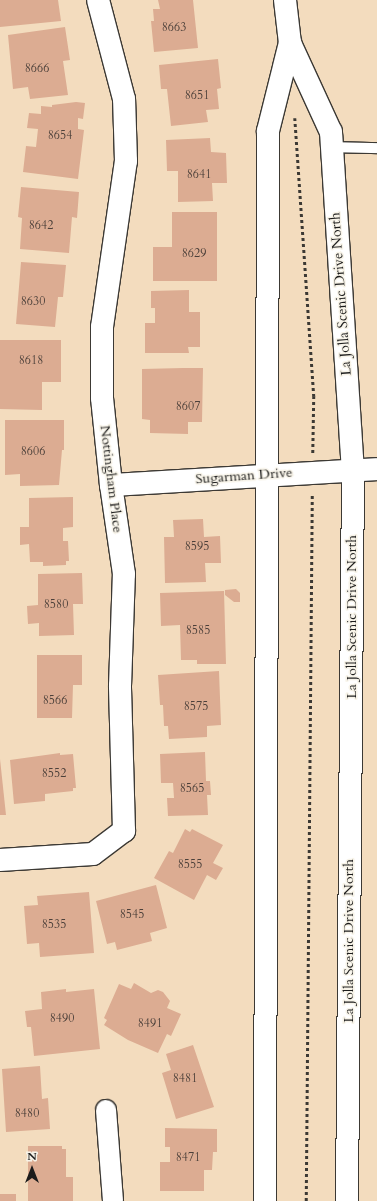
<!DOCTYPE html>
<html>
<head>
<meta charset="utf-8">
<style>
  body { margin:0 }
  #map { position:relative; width:377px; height:1201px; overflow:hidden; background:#f3dcbe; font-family:Cardo,serif }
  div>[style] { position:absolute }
  .building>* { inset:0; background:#dcac92; transform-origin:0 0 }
  .path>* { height:2.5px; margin-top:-1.25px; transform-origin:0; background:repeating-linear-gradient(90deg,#3c3934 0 3px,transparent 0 6px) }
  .roads { filter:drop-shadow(1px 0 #3c3934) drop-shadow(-1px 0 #3c3934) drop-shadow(0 1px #3c3934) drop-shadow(0 -1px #3c3934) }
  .service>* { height:10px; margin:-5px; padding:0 5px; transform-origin:5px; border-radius:5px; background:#fff }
  .minor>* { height:20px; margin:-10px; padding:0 10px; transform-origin:10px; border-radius:10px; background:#fff }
  .tertiary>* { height:22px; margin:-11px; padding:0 11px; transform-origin:11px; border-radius:11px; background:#fff }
  .secondary>* { height:22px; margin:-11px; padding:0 11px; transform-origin:11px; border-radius:11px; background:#fff }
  span { translate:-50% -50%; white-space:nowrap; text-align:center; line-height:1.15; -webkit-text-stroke:3px #f7f3e8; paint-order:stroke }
  .number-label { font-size:12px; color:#4c403a }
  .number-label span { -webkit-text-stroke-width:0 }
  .street-label { font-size:14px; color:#1c1c1c }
  .north { position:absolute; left:12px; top:1149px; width:40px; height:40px; -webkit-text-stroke:3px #f7f3e8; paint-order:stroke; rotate:0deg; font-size:11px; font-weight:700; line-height:16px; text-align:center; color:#1c1c1c }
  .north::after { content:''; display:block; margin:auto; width:14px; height:18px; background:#1c1c1c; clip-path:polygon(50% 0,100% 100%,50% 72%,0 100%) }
</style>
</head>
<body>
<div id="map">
  <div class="building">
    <div style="clip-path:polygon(0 0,58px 0,61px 21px,0 27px)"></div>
    <div style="clip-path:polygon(158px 0,193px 0,198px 48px,154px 52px,151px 21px,154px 21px,153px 9px,160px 9px)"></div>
    <div style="clip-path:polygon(65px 27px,70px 60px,63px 61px,68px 95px,30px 99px,28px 87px,13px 89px,8px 35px)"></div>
    <div style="clip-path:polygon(218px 59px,221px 88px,217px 89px,219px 109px,206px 110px,208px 122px,171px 126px,167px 89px,161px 89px,159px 65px)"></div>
    <div style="clip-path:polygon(76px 102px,85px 103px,83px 119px,78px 118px,78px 129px,84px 130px,78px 179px,23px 172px,26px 146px,36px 147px,38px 129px,27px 128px,29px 113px,41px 114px,41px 106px,52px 107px,52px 105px)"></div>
    <div style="clip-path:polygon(210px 138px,211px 152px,226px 153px,227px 183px,212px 183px,213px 201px,178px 202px,178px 171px,167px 171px,166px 140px)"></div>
    <div style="clip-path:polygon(21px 187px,79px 192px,77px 218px,72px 217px,69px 253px,20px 249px,22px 218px,18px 217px)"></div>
    <div style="clip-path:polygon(172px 212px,217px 212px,217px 281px,153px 281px,153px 247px,172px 247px)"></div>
    <div style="clip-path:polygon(21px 262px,66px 265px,63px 297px,58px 297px,55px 327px,16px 324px)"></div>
    <div style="clip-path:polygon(189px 290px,189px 312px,200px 312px,200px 347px,188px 347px,189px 353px,145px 353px,145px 323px,155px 323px,155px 308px,151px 308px,151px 291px)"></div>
    <div style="clip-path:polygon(0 340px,61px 340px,61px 382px,42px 382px,42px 410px,0 409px)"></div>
    <div style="clip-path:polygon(183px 368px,203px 368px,202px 422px,188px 422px,188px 434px,150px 433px,150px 420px,142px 419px,142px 369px)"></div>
    <div style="clip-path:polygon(5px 420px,64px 420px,64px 450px,62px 450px,59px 485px,20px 486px,20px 474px,5px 475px)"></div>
    <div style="clip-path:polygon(73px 497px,73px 527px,63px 528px,63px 541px,68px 541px,69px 561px,66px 561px,66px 565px,43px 566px,43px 562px,30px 562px,29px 544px,20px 545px,20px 527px,29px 527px,29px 498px)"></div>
    <div style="clip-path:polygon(203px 519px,204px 537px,220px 536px,221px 563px,205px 563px,206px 582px,165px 583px,164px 537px,174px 537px,173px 520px)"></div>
    <div style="clip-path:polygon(82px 573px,83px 604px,73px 604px,74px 635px,39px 636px,39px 623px,28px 624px,27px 606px,38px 605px,38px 574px)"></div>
    <div style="clip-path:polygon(236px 589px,240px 593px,240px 602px,234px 602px,225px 595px,225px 590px)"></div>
    <div style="clip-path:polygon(224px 591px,226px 664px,197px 664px,197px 660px,181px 660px,180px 625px,161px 626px,160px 593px)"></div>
    <div style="clip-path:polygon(37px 655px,82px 655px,82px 685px,73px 685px,72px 718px,37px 718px)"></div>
    <div style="clip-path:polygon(219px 671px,221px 725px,207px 726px,207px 737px,169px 739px,168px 726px,164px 726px,163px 705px,160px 705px,158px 675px)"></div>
    <div style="clip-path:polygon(205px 752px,206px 781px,210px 781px,211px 795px,207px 795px,208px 815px,168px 816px,167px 798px,174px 798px,173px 783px,161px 783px,160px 754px)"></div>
    <div style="clip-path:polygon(60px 753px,60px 755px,73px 754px,76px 788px,73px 788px,73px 791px,45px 794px,45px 801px,14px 804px,10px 760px)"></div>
    <div style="clip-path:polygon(0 759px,6px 815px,0 815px)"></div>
    <div style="clip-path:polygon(185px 829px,190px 832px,192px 829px,223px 845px,213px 863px,223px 868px,216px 880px,207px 875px,194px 900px,154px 878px,169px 851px,173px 853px)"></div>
    <div style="clip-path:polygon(156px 885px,167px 928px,150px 933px,152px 941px,117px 950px,115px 942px,107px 944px,96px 901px)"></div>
    <div style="clip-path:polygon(89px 892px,94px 953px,40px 957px,39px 943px,27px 944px,24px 906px,38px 905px,37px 896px)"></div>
    <div style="clip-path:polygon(134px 983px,151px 993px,158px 990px,163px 992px,170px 1001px,167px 1008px,181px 1014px,171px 1036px,167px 1034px,158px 1053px,128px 1040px,104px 1025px,107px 1020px,104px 1018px,119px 984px,131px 989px)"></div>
    <div style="clip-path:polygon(66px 989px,66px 992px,94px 989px,100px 1049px,34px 1056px,31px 1027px,27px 1027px,25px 1011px,42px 1009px,41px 992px)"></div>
    <div style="clip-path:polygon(193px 1045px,214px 1107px,176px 1119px,162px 1073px,171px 1070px,166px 1054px)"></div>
    <div style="clip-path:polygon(40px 1066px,42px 1099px,48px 1098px,50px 1129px,6px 1132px,2px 1069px)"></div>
    <div style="clip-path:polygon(165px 1128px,217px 1129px,217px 1152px,213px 1152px,212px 1170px,204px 1170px,204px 1191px,160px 1191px,160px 1162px,170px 1162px,170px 1147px,165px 1147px)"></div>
    <div style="clip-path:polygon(28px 1146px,62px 1146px,62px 1149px,66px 1149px,66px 1177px,73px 1177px,73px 1201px,28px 1201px)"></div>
    <div style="left:0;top:1194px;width:16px;height:7px"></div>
  </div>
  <div class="path">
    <div style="left:295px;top:118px;width:279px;rotate:86.1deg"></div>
    <div style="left:314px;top:396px;width:57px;rotate:91deg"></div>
    <div style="left:306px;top:1201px;width:707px;rotate:-89.51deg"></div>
  </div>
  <div class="roads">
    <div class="service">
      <div style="left:332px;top:147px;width:45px;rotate:1.3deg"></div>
    </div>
    <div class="minor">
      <div style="left:106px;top:1110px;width:91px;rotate:85.6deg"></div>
    </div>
    <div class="tertiary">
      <div style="left:111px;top:485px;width:266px;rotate:-3.4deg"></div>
      <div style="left:0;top:860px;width:93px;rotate:-3.7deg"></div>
      <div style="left:93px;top:854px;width:39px;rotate:-37deg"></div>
      <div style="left:124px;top:831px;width:145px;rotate:-91.6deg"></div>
      <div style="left:120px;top:686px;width:112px;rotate:-88deg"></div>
      <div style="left:124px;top:574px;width:90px;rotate:-98.3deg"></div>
      <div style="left:111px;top:485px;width:87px;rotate:-95.9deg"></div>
      <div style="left:102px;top:398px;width:71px;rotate:-90deg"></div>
      <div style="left:102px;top:327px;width:168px;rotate:-81.8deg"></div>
      <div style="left:126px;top:161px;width:62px;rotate:-91.8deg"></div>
      <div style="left:124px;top:99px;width:102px;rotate:-104.7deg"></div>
    </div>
    <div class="secondary">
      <div style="left:285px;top:0;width:43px;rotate:83.4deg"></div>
      <div style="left:290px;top:43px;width:98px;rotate:65.3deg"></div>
      <div style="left:331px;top:132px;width:340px;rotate:86.3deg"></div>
      <div style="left:353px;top:471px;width:730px;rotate:90.47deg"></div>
      <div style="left:265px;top:1201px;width:1070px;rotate:-89.84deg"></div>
      <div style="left:268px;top:131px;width:91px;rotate:-76deg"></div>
    </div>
  </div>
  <div class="number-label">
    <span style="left:174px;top:28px">8663</span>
    <span style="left:37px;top:69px">8666</span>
    <span style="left:197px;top:96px">8651</span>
    <span style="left:60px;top:136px">8654</span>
    <span style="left:199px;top:175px">8641</span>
    <span style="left:41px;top:226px">8642</span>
    <span style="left:194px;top:254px">8629</span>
    <span style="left:33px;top:302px">8630</span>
    <span style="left:31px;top:361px">8618</span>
    <span style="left:188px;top:407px">8607</span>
    <span style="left:33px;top:452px">8606</span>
    <span style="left:197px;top:547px">8595</span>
    <span style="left:56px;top:605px">8580</span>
    <span style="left:198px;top:631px">8585</span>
    <span style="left:55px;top:701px">8566</span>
    <span style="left:196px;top:707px">8575</span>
    <span style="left:54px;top:774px">8552</span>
    <span style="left:192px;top:789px">8565</span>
    <span style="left:190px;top:865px">8555</span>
    <span style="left:132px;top:915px">8545</span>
    <span style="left:54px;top:925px">8535</span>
    <span style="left:62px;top:1019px">8490</span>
    <span style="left:150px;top:1024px">8491</span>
    <span style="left:185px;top:1079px">8481</span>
    <span style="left:27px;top:1114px">8480</span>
    <span style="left:188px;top:1158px">8471</span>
  </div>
  <div class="street-label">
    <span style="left:341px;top:294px;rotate:-94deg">La Jolla Scenic Drive North</span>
    <span style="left:244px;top:476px;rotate:-4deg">Sugarman Drive</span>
    <span style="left:111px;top:479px;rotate:83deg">Nottingham Place</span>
    <span style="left:352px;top:617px;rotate:-90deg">La Jolla Scenic Drive North</span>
    <span style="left:349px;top:941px;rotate:-90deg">La Jolla Scenic Drive North</span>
  </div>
  <div class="north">N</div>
</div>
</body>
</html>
